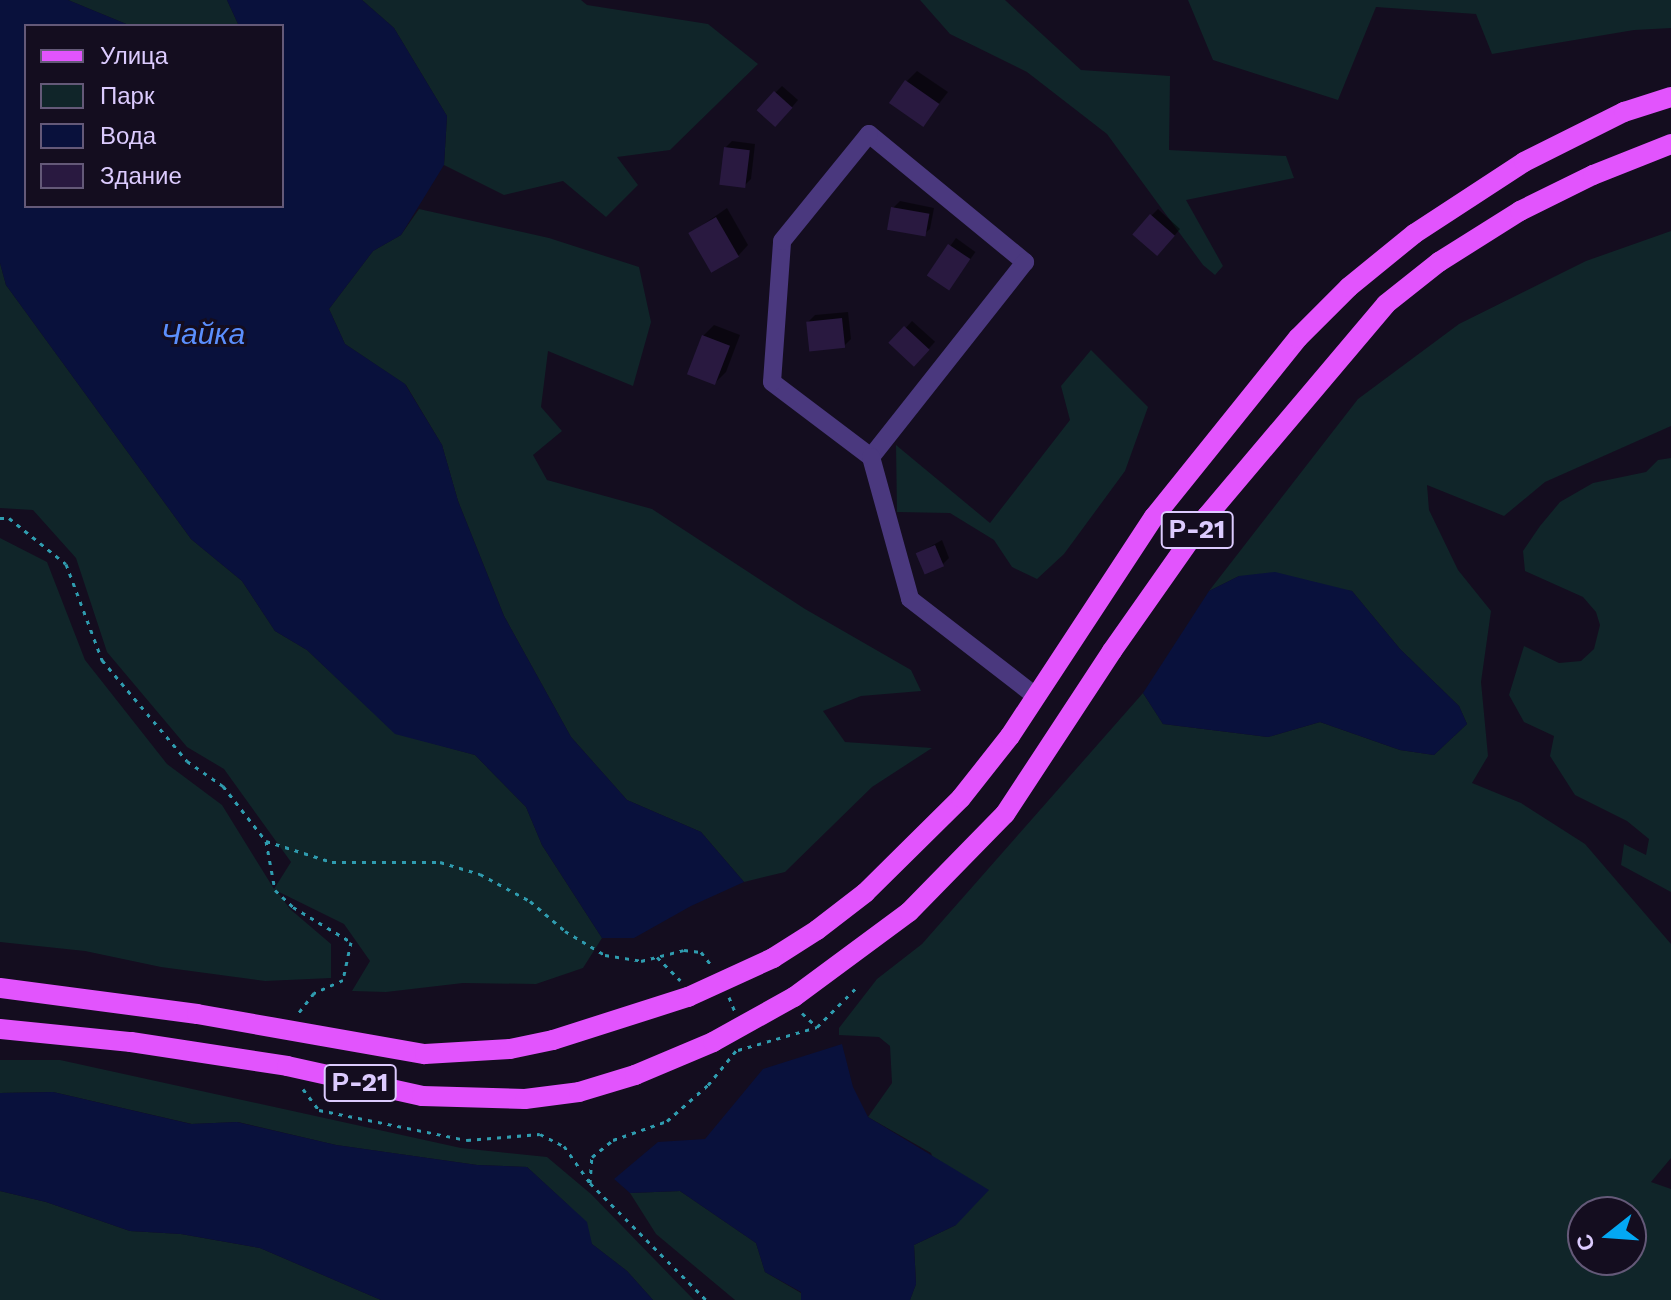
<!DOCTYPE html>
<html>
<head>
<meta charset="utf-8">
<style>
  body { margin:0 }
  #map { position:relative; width:1671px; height:1300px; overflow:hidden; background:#140d1f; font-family:"Work Sans",sans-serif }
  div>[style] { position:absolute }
  .green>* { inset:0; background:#102529 }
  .water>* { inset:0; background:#09113c }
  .shadow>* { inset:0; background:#0007; transform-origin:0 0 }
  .building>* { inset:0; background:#291940; transform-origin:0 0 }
  .path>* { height:3px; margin-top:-1.5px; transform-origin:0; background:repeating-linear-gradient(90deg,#2f9caf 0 4px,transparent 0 10px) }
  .minor>* { height:18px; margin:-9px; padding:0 9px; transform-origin:9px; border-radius:9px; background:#4a387e }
  .primary>* { height:20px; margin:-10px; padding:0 10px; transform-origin:10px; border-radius:10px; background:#e254fd }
  .primary-bridge>* { height:20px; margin:-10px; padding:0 10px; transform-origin:10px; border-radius:10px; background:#e254fd }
  span { translate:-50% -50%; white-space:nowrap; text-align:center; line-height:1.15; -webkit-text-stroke:6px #140d1f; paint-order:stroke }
  .shield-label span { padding:2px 6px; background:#140d1f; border:2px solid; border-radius:6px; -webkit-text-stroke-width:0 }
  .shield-label { font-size:26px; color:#dccbfe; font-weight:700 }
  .water-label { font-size:30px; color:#5b8ffd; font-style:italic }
  .legend { position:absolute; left:24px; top:24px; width:260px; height:184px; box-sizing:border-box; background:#140d1f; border:2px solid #645978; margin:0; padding:10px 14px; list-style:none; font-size:24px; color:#dccbfe }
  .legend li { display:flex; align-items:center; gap:16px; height:40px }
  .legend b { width:40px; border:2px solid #645978 }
  .north { position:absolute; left:1567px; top:1196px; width:80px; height:80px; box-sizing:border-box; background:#140d1f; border:2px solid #645978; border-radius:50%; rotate:253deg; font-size:22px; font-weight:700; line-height:32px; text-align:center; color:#dccbfe }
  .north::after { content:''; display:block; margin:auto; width:28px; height:36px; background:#03a8f3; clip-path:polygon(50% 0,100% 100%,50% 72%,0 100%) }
</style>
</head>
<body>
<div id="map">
  <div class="green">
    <div style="clip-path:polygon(68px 0,227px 0,239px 26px,131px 26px)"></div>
    <div style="clip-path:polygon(362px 0,581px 0,587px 5px,708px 24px,758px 64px,670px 150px,617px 157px,638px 185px,606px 217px,563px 181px,504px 195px,444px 165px,447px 116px,394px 28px)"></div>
    <div style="clip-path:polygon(920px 0,1005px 0,1081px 70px,1170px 76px,1169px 150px,1286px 156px,1294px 178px,1186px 200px,1223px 266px,1215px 275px,1203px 265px,1107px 134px,1027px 72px,950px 34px)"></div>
    <div style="clip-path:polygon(1188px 0,1671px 0,1671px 28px,1634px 30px,1492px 54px,1476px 14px,1376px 7px,1338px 100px,1213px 60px)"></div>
    <div style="clip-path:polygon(419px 209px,549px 238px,639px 267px,651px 322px,633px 386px,548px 351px,541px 407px,562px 431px,533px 455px,547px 480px,652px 509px,805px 609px,911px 670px,921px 691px,861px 696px,823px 711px,845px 742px,932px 748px,872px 787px,785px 872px,744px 882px,701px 832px,627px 800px,571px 737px,504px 616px,458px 501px,442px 445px,406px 385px,345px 344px,329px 309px,373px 251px,401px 235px)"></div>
    <div style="clip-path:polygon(evenodd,1671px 231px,1671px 426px,1545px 482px,1504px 516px,1427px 485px,1429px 510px,1458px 570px,1491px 611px,1481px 682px,1488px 756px,1472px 783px,1521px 803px,1585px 844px,1671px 944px,1671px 1158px,1651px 1182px,1671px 1189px,1671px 1300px,910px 1300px,916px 1284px,914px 1245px,956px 1225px,931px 1153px,868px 1117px,892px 1083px,890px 1046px,879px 1037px,839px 1035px,839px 1028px,877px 979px,922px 944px,1143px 693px,1163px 724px,1268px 737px,1320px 722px,1400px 750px,1434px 755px,1467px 724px,1459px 706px,1400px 649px,1352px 591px,1239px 576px,1209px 591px,1358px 399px,1459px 324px,1586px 261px,1671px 231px,1583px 1212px,1631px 1212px,1631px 1260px,1583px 1260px,1583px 1212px)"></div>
    <div style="clip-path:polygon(0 263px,6px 285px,191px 539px,242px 581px,275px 631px,307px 650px,395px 733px,475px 755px,526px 807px,542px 845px,602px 938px,583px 968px,536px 984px,463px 983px,386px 992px,352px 991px,370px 961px,344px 924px,277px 891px,290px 909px,331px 944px,331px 978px,265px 981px,161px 967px,85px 951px,0 942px,0 538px,47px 562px,85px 660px,167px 764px,222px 805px,274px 889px,291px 862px,224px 769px,187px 747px,107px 652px,76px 558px,33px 510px,0 508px)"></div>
    <div style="clip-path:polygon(1091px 350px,1148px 407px,1125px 471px,1064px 554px,1037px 579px,1012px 567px,994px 540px,950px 513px,897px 512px,896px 445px,990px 523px,1070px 420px,1061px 386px)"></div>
    <div style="clip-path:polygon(1671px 458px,1671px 892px,1621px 865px,1624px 844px,1646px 855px,1649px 839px,1627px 821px,1575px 795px,1550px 756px,1554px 736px,1524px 722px,1509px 695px,1524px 646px,1559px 663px,1581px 661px,1594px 649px,1600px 625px,1596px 612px,1583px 597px,1525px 571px,1523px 551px,1540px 526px,1560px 502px,1593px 483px,1646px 472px,1658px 460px)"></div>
    <div style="clip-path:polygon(0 1060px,60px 1060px,461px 1148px,547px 1157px,591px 1194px,694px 1300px,653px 1300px,627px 1271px,592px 1244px,566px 1203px,527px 1167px,477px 1165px,336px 1145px,238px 1122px,192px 1124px,53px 1092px,0 1093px)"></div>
    <div style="clip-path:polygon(0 1191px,46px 1202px,130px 1231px,181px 1234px,260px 1248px,381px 1300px,0 1300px)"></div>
    <div style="clip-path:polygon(680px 1191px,756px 1243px,765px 1272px,801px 1293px,801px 1300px,735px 1300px,656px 1234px,630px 1193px)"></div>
  </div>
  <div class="water">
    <div style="clip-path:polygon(0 0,68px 0,131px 26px,26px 26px,26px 206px,282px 206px,282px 26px,239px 26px,227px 0,362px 0,394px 28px,447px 116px,444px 165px,401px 235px,373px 251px,329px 309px,345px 344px,405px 384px,442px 445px,458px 501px,504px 616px,571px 737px,627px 800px,701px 832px,744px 882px,691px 906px,634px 938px,602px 938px,542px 845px,526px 807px,475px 755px,395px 734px,307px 650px,275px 631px,242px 581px,191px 539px,6px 285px,0 263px)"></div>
    <div style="clip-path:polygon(1275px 572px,1352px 591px,1400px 649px,1459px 706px,1467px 724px,1434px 755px,1400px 750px,1320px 722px,1268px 737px,1163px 724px,1143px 693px,1209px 591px,1239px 576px)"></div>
    <div style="clip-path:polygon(842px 1044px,853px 1087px,868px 1117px,989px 1190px,956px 1225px,914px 1245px,916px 1284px,910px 1300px,801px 1300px,801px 1292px,765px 1272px,756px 1243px,680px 1191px,630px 1193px,614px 1179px,658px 1142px,705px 1139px,763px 1069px)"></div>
    <div style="clip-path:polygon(53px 1092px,191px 1124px,237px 1122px,336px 1145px,477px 1165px,527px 1167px,587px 1222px,592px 1244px,627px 1271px,653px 1300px,381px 1300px,260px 1248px,181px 1234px,130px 1231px,46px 1202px,0 1191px,0 1093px)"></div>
  </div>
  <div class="shadow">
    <div style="clip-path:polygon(917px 71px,948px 92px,923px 124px,907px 81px)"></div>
    <div style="clip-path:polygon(782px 86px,798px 100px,783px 118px,775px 93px)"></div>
    <div style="clip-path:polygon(732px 141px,755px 144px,751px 179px,744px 186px,725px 148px)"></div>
    <div style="clip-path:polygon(900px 201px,934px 208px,930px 229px,923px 235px,893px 208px)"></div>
    <div style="clip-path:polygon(727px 208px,748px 245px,738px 256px,691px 233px)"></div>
    <div style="clip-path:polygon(1158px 209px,1180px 229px,1165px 247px,1151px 216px)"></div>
    <div style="left:956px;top:238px;width:24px;height:45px;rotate:36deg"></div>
    <div style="clip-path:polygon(848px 312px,851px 339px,844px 346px,808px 322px,815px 315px)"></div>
    <div style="left:912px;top:321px;width:31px;height:30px;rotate:42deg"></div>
    <div style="clip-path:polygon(714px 325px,740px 335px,726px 372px,715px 383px,703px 336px)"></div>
    <div style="clip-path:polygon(942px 540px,949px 558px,942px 565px,919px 553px)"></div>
  </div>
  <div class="building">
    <div style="left:905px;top:80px;width:42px;height:28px;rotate:35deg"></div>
    <div style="left:774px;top:91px;width:25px;height:26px;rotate:42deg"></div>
    <div style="left:724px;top:147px;width:26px;height:38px;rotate:7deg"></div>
    <div style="left:891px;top:207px;width:39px;height:23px;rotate:10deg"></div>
    <div style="left:1150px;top:214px;width:33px;height:27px;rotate:41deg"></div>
    <div style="left:716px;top:217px;width:46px;height:32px;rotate:60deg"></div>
    <div style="left:948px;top:244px;width:27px;height:38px;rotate:34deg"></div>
    <div style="left:842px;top:318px;width:30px;height:36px;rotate:84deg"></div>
    <div style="left:904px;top:326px;width:35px;height:23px;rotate:43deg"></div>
    <div style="left:702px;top:335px;width:30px;height:42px;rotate:21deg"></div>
    <div style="left:935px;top:545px;width:23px;height:21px;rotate:67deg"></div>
  </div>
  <div class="path">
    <div style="left:0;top:518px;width:9px"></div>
    <div style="left:9px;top:518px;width:73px;rotate:38.9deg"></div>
    <div style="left:66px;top:564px;width:103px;rotate:69.4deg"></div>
    <div style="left:102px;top:660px;width:132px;rotate:49.9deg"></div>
    <div style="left:187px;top:761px;width:44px;rotate:34.8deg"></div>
    <div style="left:223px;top:786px;width:70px;rotate:52deg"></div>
    <div style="left:266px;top:841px;width:50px;rotate:79.6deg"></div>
    <div style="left:275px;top:890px;width:25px;rotate:43deg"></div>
    <div style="left:293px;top:907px;width:68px;rotate:31.1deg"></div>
    <div style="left:351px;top:942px;width:39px;rotate:102deg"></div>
    <div style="left:343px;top:980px;width:32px;rotate:156deg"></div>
    <div style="left:314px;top:993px;width:28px;rotate:128deg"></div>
    <div style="left:266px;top:841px;width:69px;rotate:17.7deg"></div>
    <div style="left:332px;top:862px;width:108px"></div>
    <div style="left:440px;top:862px;width:42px;rotate:16.7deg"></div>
    <div style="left:480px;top:874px;width:57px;rotate:28.4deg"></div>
    <div style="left:530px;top:901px;width:46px;rotate:40.6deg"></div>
    <div style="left:565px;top:931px;width:47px;rotate:31deg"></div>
    <div style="left:605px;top:955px;width:36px;rotate:9deg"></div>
    <div style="left:641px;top:961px;width:44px;rotate:-14.3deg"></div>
    <div style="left:684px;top:950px;width:17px;rotate:7deg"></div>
    <div style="left:701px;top:952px;width:18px;rotate:52deg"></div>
    <div style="left:657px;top:957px;width:33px;rotate:45deg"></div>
    <div style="left:729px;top:997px;width:16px;rotate:68deg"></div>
    <div style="left:802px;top:1013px;width:21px;rotate:43deg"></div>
    <div style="left:738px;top:1050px;width:82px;rotate:-16.2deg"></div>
    <div style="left:817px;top:1027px;width:59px;rotate:-45deg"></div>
    <div style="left:303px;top:1089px;width:26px;rotate:53deg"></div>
    <div style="left:319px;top:1110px;width:151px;rotate:11.5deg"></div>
    <div style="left:467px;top:1140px;width:73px;rotate:-4.7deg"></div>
    <div style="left:540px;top:1134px;width:27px;rotate:27deg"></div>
    <div style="left:564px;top:1146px;width:45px;rotate:54.9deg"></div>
    <div style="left:590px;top:1183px;width:165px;rotate:45.2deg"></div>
    <div style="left:590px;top:1183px;width:26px;rotate:-86deg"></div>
    <div style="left:592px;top:1157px;width:27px;rotate:-39deg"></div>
    <div style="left:613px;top:1140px;width:57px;rotate:-19.4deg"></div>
    <div style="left:667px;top:1121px;width:55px;rotate:-41.3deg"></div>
    <div style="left:708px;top:1085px;width:49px;rotate:-50.8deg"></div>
  </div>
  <div class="minor">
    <div style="left:869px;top:134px;width:202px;rotate:39.4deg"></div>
    <div style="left:1025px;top:262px;width:248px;rotate:128.3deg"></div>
    <div style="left:871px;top:457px;width:124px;rotate:-142.9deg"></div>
    <div style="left:772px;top:382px;width:141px;rotate:-85.9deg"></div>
    <div style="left:782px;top:241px;width:138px;rotate:-50.9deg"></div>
    <div style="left:871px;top:457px;width:147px;rotate:74.6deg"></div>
    <div style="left:910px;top:599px;width:157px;rotate:37.7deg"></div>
  </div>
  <div class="primary">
    <div style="left:773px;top:958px;width:52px;rotate:-32.5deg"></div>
    <div style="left:817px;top:930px;width:61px;rotate:-37.6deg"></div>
    <div style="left:865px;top:893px;width:135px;rotate:-44.7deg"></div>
    <div style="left:961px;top:798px;width:79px;rotate:-51.7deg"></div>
    <div style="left:1010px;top:736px;width:262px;rotate:-56.7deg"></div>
    <div style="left:1154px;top:517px;width:230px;rotate:-51.2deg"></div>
    <div style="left:1298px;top:338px;width:72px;rotate:-45deg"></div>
    <div style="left:1349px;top:287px;width:84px;rotate:-39.2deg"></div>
    <div style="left:1414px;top:234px;width:131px;rotate:-33.2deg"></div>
    <div style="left:1524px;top:162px;width:112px;rotate:-26.6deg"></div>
    <div style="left:1624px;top:112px;width:49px;rotate:-17.7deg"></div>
    <div style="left:0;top:988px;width:199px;rotate:7.5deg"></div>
    <div style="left:197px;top:1014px;width:231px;rotate:10deg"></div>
    <div style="left:425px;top:1054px;width:85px;rotate:-3.4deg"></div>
    <div style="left:510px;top:1049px;width:44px;rotate:-11.8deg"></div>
    <div style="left:553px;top:1040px;width:142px;rotate:-17.7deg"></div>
    <div style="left:794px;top:997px;width:143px;rotate:-36.5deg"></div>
    <div style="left:909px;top:912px;width:137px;rotate:-45.6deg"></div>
    <div style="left:1005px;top:814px;width:195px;rotate:-56.7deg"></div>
    <div style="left:1112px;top:651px;width:165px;rotate:-54.9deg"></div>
    <div style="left:1207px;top:516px;width:277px;rotate:-49.8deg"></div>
    <div style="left:1386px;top:304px;width:68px;rotate:-38.4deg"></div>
    <div style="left:1439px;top:262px;width:96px;rotate:-32.2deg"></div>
    <div style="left:1520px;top:211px;width:81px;rotate:-26.3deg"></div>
    <div style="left:1593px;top:175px;width:84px;rotate:-21.7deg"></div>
    <div style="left:0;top:1029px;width:132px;rotate:5.7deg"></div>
    <div style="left:131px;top:1042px;width:158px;rotate:8.7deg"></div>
    <div style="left:287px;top:1066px;width:138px;rotate:12.5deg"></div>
    <div style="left:422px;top:1096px;width:103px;rotate:1.7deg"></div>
    <div style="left:525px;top:1099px;width:54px;rotate:-7.4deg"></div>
    <div style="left:579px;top:1092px;width:59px;rotate:-16.9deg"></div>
    <div style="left:635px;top:1075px;width:85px;rotate:-22.9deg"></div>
  </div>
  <div class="primary-bridge">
    <div style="left:688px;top:997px;width:94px;rotate:-24.6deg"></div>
    <div style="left:713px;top:1042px;width:93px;rotate:-29.1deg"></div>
  </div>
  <div class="shield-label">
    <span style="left:1197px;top:530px">Р-21</span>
    <span style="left:360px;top:1083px">Р-21</span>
  </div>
  <div class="water-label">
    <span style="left:203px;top:334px">Чайка</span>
  </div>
  <ul class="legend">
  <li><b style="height:10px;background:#e254fd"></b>Улица</li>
  <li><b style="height:22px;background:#102529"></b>Парк</li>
  <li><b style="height:22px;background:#09113c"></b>Вода</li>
  <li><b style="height:22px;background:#291940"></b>Здание</li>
  </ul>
  <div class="north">С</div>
</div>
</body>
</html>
